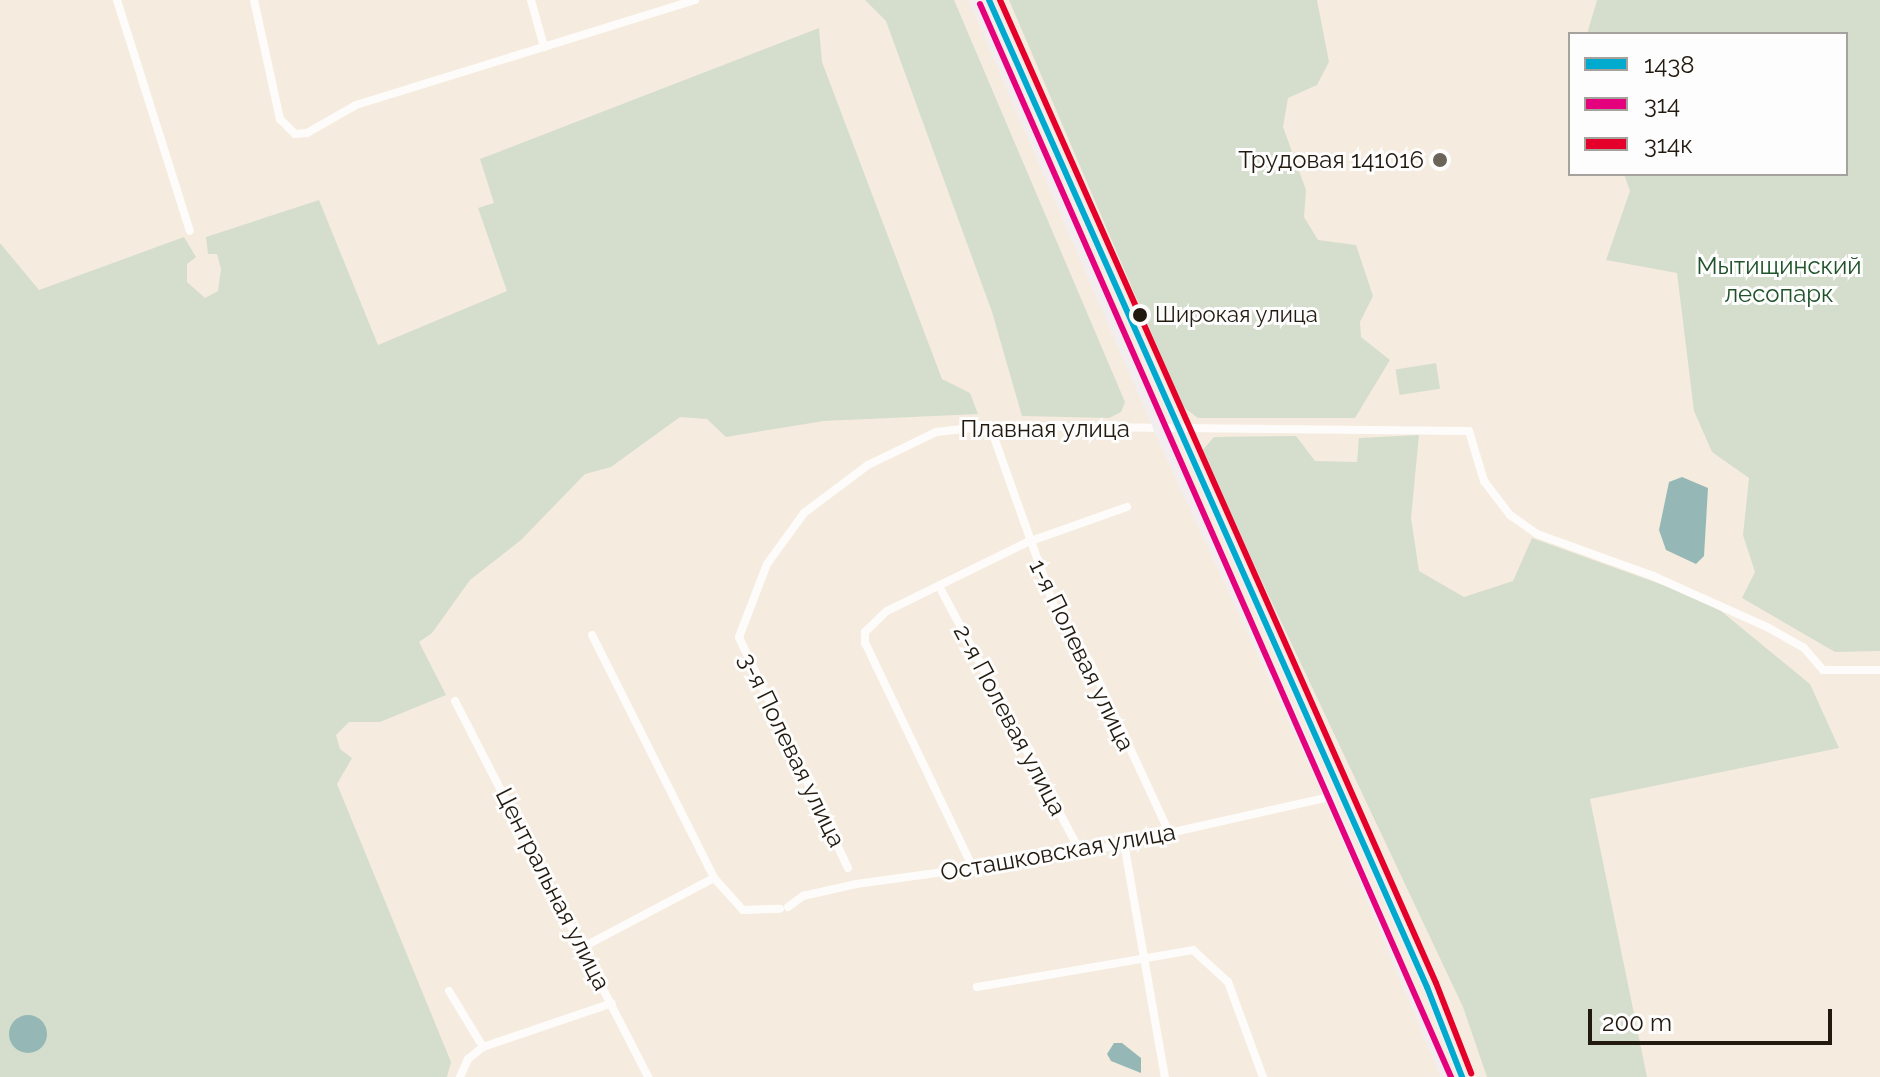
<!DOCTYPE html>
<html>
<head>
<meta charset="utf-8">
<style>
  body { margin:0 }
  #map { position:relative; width:1880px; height:1077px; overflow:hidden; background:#f5ecdf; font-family:Raleway,sans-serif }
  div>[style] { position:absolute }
  .green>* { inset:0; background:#d5decc; transform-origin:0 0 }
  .water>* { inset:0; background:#95b8b6 }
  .round { border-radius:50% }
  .minor>* { height:8px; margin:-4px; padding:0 4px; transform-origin:4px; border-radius:4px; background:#fefcfa }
  .major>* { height:10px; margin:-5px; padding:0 5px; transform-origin:5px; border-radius:5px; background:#f2eef0 }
  .bus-1>* { height:6px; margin:-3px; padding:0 3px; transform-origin:3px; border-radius:3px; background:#00a9ce }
  .bus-2>* { height:6px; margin:-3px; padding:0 3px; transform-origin:3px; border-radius:3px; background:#e5007d }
  .bus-3>* { height:6px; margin:-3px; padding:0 3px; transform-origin:3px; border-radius:3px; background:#e4002b }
  .dots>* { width:22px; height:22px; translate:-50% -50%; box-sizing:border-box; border:4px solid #fdfdfd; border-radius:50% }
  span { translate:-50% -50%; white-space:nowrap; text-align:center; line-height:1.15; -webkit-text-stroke:6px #fdfdfd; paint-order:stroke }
  .bus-label { font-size:22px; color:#221a0f }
  .left { translate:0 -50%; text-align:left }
  .poi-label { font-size:24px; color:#221a0f }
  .right { translate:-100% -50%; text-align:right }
  .park-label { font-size:24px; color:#20532a }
  .street-label { font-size:24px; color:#221a0f }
  .legend { position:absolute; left:1568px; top:32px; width:280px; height:144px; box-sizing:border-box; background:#fdfdfd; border:2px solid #a5a29e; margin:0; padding:10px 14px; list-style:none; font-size:24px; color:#221a0f }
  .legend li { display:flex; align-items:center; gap:16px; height:40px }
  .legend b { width:40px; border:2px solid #a5a29e }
  .scale { position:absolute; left:1588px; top:1009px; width:244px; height:36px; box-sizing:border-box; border:4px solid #221a0f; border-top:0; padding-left:10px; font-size:24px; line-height:28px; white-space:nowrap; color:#221a0f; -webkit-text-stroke:6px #fdfdfd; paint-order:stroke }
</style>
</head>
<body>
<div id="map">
  <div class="green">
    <div style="clip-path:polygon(865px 0,954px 0,1125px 402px,1121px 412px,1109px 418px,1022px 416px,992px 312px,886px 21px)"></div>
    <div style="clip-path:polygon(1009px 0,1317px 0,1329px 62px,1317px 85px,1288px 98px,1283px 127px,1306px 190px,1304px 217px,1318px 240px,1356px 245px,1373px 296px,1360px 322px,1361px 337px,1390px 360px,1355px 418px,1198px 418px,1183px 407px)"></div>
    <div style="clip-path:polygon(1597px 0,1880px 0,1880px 651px,1835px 652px,1742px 598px,1755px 572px,1743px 535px,1749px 478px,1712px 452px,1694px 411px,1677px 273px,1606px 260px,1630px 191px,1624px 174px,1846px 174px,1846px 34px,1587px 34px)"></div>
    <div style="clip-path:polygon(819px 28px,822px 62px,942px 379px,970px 393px,978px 414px,824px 421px,726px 437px,707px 419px,680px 417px,611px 467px,585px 474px,521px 540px,470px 580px,432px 633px,419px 642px,446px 695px,380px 722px,349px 722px,336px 735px,340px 749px,352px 758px,337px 784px,451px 1062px,447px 1077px,0 1077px,0 243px,39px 290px,184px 237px,196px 257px,187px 264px,187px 282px,205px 298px,218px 291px,221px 269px,217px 254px,208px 254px,206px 237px,319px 200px,378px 345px,507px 291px,478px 208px,494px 203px,480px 159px)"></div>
    <div style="left:1436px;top:363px;width:26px;height:41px;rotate:81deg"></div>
    <div style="clip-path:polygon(1419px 435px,1411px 518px,1419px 571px,1464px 597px,1513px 581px,1532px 538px,1710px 602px,1810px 684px,1839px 748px,1590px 799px,1647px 1077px,1487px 1077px,1463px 1007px,1201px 452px,1214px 437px,1296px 436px,1315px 461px,1357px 462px,1359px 438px)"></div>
  </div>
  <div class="water">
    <div style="clip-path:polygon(1682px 477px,1708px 488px,1704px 556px,1696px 564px,1666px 550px,1659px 530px,1669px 482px)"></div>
    <div class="round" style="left:9px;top:1015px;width:38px;height:38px"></div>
    <div style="clip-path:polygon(1114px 1043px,1122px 1043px,1141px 1058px,1141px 1073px,1111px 1061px,1107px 1054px)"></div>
  </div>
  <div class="minor">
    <div style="left:117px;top:0;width:242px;rotate:72.5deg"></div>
    <div style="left:254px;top:0;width:122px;rotate:77.7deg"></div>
    <div style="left:280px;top:119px;width:21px;rotate:45deg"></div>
    <div style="left:295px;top:134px;width:12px;rotate:-5deg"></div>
    <div style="left:307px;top:133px;width:56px;rotate:-29.7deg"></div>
    <div style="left:356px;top:105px;width:355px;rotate:-17.2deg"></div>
    <div style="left:531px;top:0;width:49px;rotate:74.5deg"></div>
    <div style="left:990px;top:426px;width:196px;rotate:70.4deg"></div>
    <div style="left:1056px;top:611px;width:61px;rotate:56.3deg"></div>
    <div style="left:1090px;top:662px;width:190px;rotate:65.1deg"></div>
    <div style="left:939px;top:586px;width:302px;rotate:62deg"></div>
    <div style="left:592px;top:635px;width:272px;rotate:63.3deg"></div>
    <div style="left:455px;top:701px;width:423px;rotate:62.8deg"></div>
    <div style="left:1124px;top:843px;width:238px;rotate:80.1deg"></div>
    <div style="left:848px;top:868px;width:255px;rotate:-115.3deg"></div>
    <div style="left:739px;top:637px;width:78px;rotate:-69deg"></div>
    <div style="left:767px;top:564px;width:63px;rotate:-54deg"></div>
    <div style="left:804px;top:513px;width:80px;rotate:-36.9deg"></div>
    <div style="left:868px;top:465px;width:76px;rotate:-25.9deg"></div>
    <div style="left:936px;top:432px;width:54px;rotate:-6.3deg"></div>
    <div style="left:990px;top:426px;width:479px;rotate:0.6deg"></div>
    <div style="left:1469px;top:431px;width:52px;rotate:73.3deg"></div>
    <div style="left:1484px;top:481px;width:43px;rotate:52.6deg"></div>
    <div style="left:1510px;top:515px;width:33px;rotate:35deg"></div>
    <div style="left:1537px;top:534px;width:123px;rotate:19.9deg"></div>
    <div style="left:1653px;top:576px;width:127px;rotate:24.1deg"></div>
    <div style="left:1769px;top:628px;width:40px;rotate:29.7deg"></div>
    <div style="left:1804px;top:648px;width:29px;rotate:49deg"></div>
    <div style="left:1823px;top:670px;width:57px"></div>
    <div style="left:974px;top:870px;width:252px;rotate:-115.6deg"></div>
    <div style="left:865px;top:643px;width:11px;rotate:-90deg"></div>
    <div style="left:865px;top:632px;width:30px;rotate:-44deg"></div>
    <div style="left:887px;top:611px;width:157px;rotate:-26.1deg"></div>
    <div style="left:1028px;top:542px;width:105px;rotate:-19.5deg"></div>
    <div style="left:788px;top:907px;width:19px;rotate:-36deg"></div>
    <div style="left:803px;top:896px;width:54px;rotate:-12.8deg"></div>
    <div style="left:856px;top:884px;width:227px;rotate:-7.8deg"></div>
    <div style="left:1081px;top:853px;width:254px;rotate:-12.7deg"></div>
    <div style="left:585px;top:946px;width:146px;rotate:-27.8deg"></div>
    <div style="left:714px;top:878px;width:43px;rotate:47.8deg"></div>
    <div style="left:743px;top:910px;width:37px;rotate:-2deg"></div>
    <div style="left:977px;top:987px;width:219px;rotate:-9.7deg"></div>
    <div style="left:1193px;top:950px;width:47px;rotate:42.4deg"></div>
    <div style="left:1228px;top:982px;width:101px;rotate:69.8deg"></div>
    <div style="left:449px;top:991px;width:66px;rotate:58.7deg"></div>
    <div style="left:483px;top:1047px;width:136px;rotate:-18.8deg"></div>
    <div style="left:460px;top:1077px;width:20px;rotate:-66deg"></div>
    <div style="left:468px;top:1059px;width:19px;rotate:-39deg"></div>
  </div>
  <div class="major">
    <div style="left:974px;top:0;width:466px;rotate:66.7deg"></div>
    <div style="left:1158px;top:428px;width:407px;rotate:65.1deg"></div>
    <div style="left:1329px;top:797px;width:303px;rotate:67.3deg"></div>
    <div style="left:989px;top:0;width:1080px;rotate:66.07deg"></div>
    <div style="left:1427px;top:987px;width:97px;rotate:68.7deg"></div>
  </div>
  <div class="bus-1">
    <div style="left:989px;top:0;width:1080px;rotate:66.07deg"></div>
    <div style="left:1427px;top:987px;width:97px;rotate:68.7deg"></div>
  </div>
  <div class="bus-2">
    <div style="left:980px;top:4px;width:1172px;rotate:66.3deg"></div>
  </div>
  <div class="bus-3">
    <div style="left:1000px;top:0;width:1075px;rotate:66.08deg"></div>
    <div style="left:1436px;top:983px;width:97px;rotate:68.7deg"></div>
  </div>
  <div class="dots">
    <div style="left:1440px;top:160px;background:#6c6458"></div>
    <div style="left:1140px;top:315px;background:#221a0f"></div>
  </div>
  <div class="bus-label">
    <span class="left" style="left:1155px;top:315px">Широкая улица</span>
  </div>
  <div class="poi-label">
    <span class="right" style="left:1424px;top:160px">Трудовая 141016</span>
  </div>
  <div class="park-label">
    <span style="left:1779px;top:280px">Мытищинский<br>лесопарк</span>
  </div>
  <div class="street-label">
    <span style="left:1045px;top:429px">Плавная улица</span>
    <span style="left:1082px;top:655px;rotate:64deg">1-я Полевая улица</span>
    <span style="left:1010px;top:720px;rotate:62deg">2-я Полевая улица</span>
    <span style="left:792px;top:750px;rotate:64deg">3-я Полевая улица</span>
    <span style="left:1058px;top:852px;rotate:-10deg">Осташковская улица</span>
    <span style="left:553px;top:889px;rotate:63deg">Центральная улица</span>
  </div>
  <ul class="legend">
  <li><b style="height:10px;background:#00a9ce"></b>1438</li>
  <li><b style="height:10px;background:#e5007d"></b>314</li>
  <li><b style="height:10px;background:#e4002b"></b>314к</li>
  </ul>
  <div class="scale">200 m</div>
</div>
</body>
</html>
